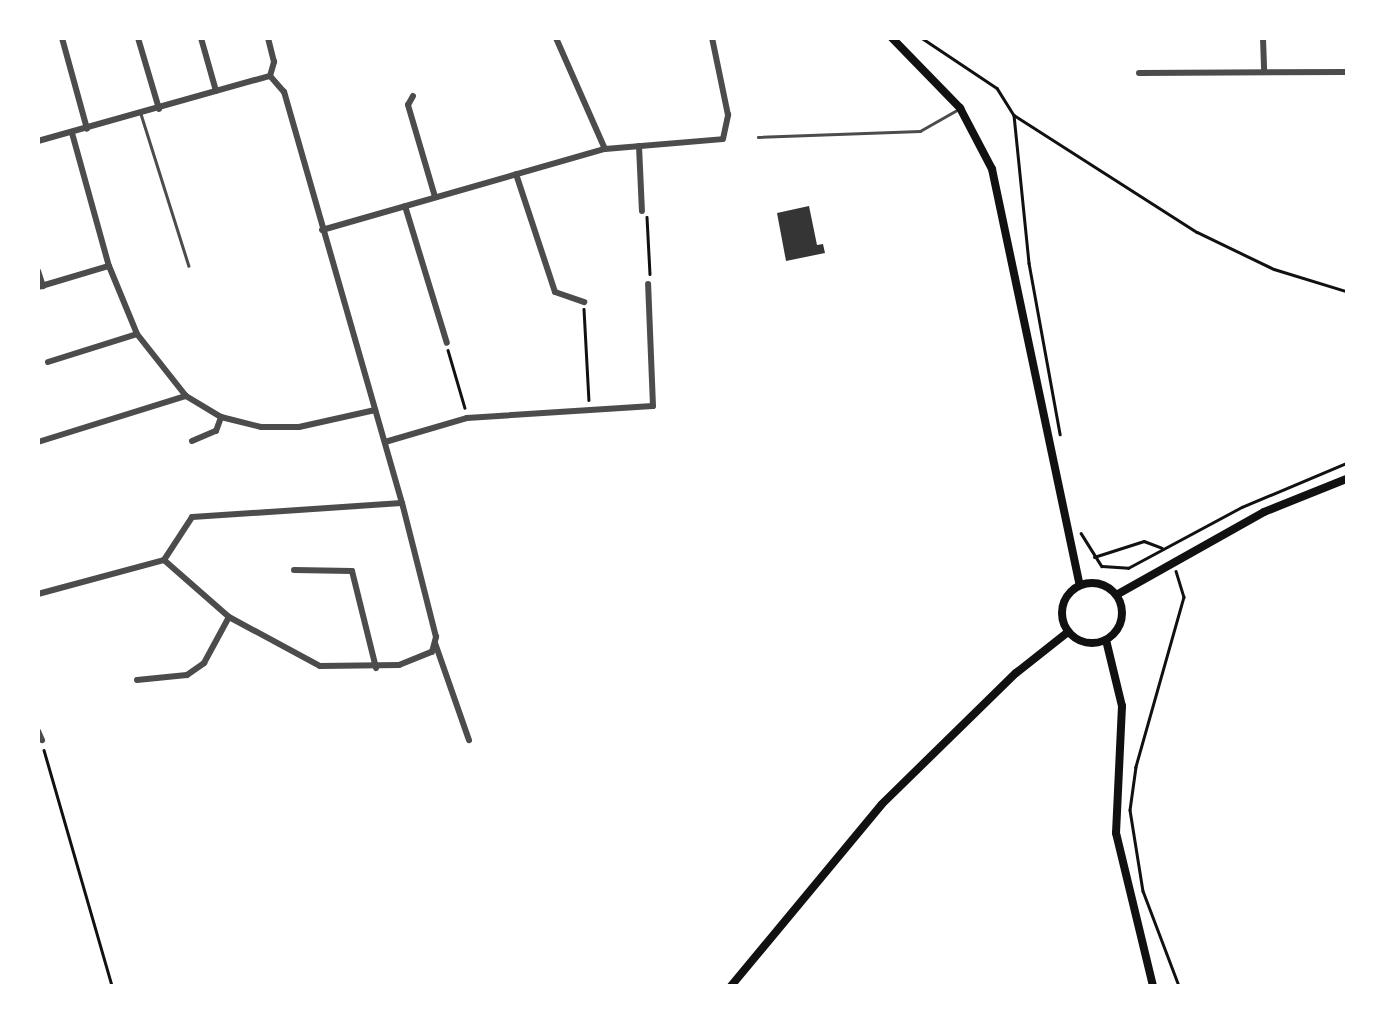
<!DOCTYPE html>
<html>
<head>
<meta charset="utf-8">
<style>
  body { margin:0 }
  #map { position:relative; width:1385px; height:1024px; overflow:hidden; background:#fff; font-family:"Open Sans",sans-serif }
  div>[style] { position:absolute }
  .building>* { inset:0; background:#353535 }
  .path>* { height:2.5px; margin:-1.25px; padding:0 1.25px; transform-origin:1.25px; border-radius:1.25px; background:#111 }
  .service>* { height:2.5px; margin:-1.25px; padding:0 1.25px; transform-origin:1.25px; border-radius:1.25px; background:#4c4c4c }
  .minor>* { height:6px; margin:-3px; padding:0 3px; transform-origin:3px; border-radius:3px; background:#4c4c4c }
  .secondary>* { height:8px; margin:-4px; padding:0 4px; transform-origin:4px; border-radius:4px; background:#111 }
  .secondary>.ring { margin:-4px; padding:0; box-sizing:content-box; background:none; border:8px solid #111; border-radius:50% }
  span { translate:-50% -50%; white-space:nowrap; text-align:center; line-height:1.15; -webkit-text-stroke:5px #fff; paint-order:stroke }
  .frame { position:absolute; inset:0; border:40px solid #fff; pointer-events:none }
</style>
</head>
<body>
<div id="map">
  <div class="building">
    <div style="clip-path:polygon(809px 206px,817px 245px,823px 244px,825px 253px,786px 261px,777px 213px)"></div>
  </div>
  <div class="path">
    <div style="left:922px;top:38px;width:90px;rotate:33.7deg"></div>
    <div style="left:997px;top:88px;width:32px;rotate:58deg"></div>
    <div style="left:1014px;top:115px;width:149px;rotate:84.2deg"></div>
    <div style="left:1029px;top:263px;width:174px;rotate:79.7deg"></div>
    <div style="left:1014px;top:115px;width:217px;rotate:32.6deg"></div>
    <div style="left:1197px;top:232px;width:85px;rotate:25.7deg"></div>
    <div style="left:1274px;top:269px;width:75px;rotate:17deg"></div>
    <div style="left:647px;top:217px;width:57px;rotate:87deg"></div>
    <div style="left:584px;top:309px;width:91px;rotate:86.9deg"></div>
    <div style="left:448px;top:350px;width:60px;rotate:73.7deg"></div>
    <div style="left:1081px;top:533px;width:39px;rotate:58deg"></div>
    <div style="left:1102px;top:566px;width:26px;rotate:4deg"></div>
    <div style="left:1128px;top:568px;width:129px;rotate:-28.2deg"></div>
    <div style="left:1242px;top:507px;width:113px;rotate:-22.9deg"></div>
    <div style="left:1094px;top:557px;width:52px;rotate:-17.7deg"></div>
    <div style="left:1144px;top:541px;width:19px;rotate:21deg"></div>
    <div style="left:1176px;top:571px;width:27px;rotate:73deg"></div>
    <div style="left:1184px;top:597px;width:177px;rotate:105.8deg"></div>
    <div style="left:1136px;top:767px;width:43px;rotate:97.9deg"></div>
    <div style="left:1130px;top:810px;width:82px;rotate:80.9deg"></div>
    <div style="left:1143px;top:891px;width:102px;rotate:69.2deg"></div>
    <div style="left:44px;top:750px;width:246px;rotate:73.9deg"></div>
  </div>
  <div class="service">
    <div style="left:141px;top:114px;width:159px;rotate:72.5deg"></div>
    <div style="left:758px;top:137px;width:162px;rotate:-2.1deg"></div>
    <div style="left:920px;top:131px;width:43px;rotate:-29.6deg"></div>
  </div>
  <div class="minor">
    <div style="left:62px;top:38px;width:94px;rotate:74.6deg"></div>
    <div style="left:138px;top:38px;width:74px;rotate:73.5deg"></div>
    <div style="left:201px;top:38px;width:55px;rotate:74.2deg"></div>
    <div style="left:556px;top:38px;width:121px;rotate:66.2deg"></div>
    <div style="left:1263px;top:38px;width:34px;rotate:88deg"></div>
    <div style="left:1139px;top:73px;width:207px;rotate:-0.3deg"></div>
    <div style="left:413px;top:96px;width:10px;rotate:119deg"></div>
    <div style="left:408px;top:105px;width:96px;rotate:73.6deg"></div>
    <div style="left:72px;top:133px;width:138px;rotate:74.5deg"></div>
    <div style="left:109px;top:266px;width:74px;rotate:67.6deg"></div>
    <div style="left:137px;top:334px;width:79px;rotate:51.7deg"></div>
    <div style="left:186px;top:396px;width:41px;rotate:31deg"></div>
    <div style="left:221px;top:417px;width:41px;rotate:14deg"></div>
    <div style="left:261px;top:427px;width:38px"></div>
    <div style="left:299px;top:427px;width:78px;rotate:-12.6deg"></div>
    <div style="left:38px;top:141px;width:241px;rotate:-15.7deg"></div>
    <div style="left:639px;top:146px;width:65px;rotate:87.4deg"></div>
    <div style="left:516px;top:174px;width:124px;rotate:71.7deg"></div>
    <div style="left:555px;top:292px;width:31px;rotate:19deg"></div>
    <div style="left:405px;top:206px;width:143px;rotate:73deg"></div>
    <div style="left:322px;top:230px;width:294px;rotate:-16deg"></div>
    <div style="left:605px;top:149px;width:118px;rotate:-4.8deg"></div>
    <div style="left:723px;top:139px;width:25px;rotate:-78deg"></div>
    <div style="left:728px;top:115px;width:79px;rotate:-101.7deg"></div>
    <div style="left:38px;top:271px;width:16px;rotate:72deg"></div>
    <div style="left:38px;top:287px;width:74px;rotate:-16.5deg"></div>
    <div style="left:48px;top:362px;width:93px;rotate:-17.5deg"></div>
    <div style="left:192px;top:441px;width:26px;rotate:-23deg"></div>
    <div style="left:216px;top:431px;width:15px;rotate:-70deg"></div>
    <div style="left:38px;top:442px;width:155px;rotate:-17.3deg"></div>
    <div style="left:385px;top:442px;width:85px;rotate:-16.3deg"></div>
    <div style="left:467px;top:418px;width:186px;rotate:-3.7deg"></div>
    <div style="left:653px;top:406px;width:122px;rotate:-92.3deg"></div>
    <div style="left:164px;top:560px;width:51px;rotate:-56.9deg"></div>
    <div style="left:192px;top:517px;width:210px;rotate:-3.8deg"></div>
    <div style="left:294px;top:570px;width:58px;rotate:1deg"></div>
    <div style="left:352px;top:571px;width:100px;rotate:76.1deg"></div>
    <div style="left:38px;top:594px;width:131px;rotate:-15.1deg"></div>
    <div style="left:164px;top:560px;width:86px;rotate:41.2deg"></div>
    <div style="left:229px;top:617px;width:103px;rotate:28.3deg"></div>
    <div style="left:320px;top:666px;width:79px;rotate:-0.7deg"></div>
    <div style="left:399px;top:665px;width:35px;rotate:-22deg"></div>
    <div style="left:432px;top:652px;width:16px;rotate:-75deg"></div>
    <div style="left:436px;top:637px;width:138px;rotate:-104.2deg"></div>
    <div style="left:402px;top:503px;width:428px;rotate:-106deg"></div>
    <div style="left:284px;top:92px;width:21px;rotate:-131deg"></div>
    <div style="left:270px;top:76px;width:15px;rotate:-74deg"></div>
    <div style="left:274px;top:62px;width:25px;rotate:-104deg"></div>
    <div style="left:435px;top:643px;width:103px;rotate:70.7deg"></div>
    <div style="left:137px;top:680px;width:50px;rotate:-5.7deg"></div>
    <div style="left:187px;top:675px;width:21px;rotate:-35deg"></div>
    <div style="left:204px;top:663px;width:52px;rotate:-61.5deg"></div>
    <div style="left:38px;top:731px;width:10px;rotate:66deg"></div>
  </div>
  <div class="secondary">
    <div style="left:892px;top:38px;width:98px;rotate:45.8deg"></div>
    <div style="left:960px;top:108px;width:69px;rotate:62.3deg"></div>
    <div style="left:992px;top:169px;width:425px;rotate:78.1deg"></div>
    <div class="ring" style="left:1062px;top:583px;width:52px;height:52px"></div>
    <div style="left:1118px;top:594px;width:167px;rotate:-29.3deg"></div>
    <div style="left:1264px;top:512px;width:88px;rotate:-21.9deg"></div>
    <div style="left:1106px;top:640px;width:68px;rotate:76.4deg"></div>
    <div style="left:1122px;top:706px;width:127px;rotate:92.7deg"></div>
    <div style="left:1116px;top:833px;width:157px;rotate:76.4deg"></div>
    <div style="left:731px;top:986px;width:236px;rotate:-50.3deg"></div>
    <div style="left:882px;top:804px;width:187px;rotate:-44.4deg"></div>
    <div style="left:1016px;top:673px;width:66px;rotate:-38.3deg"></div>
  </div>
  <div class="frame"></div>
</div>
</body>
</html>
